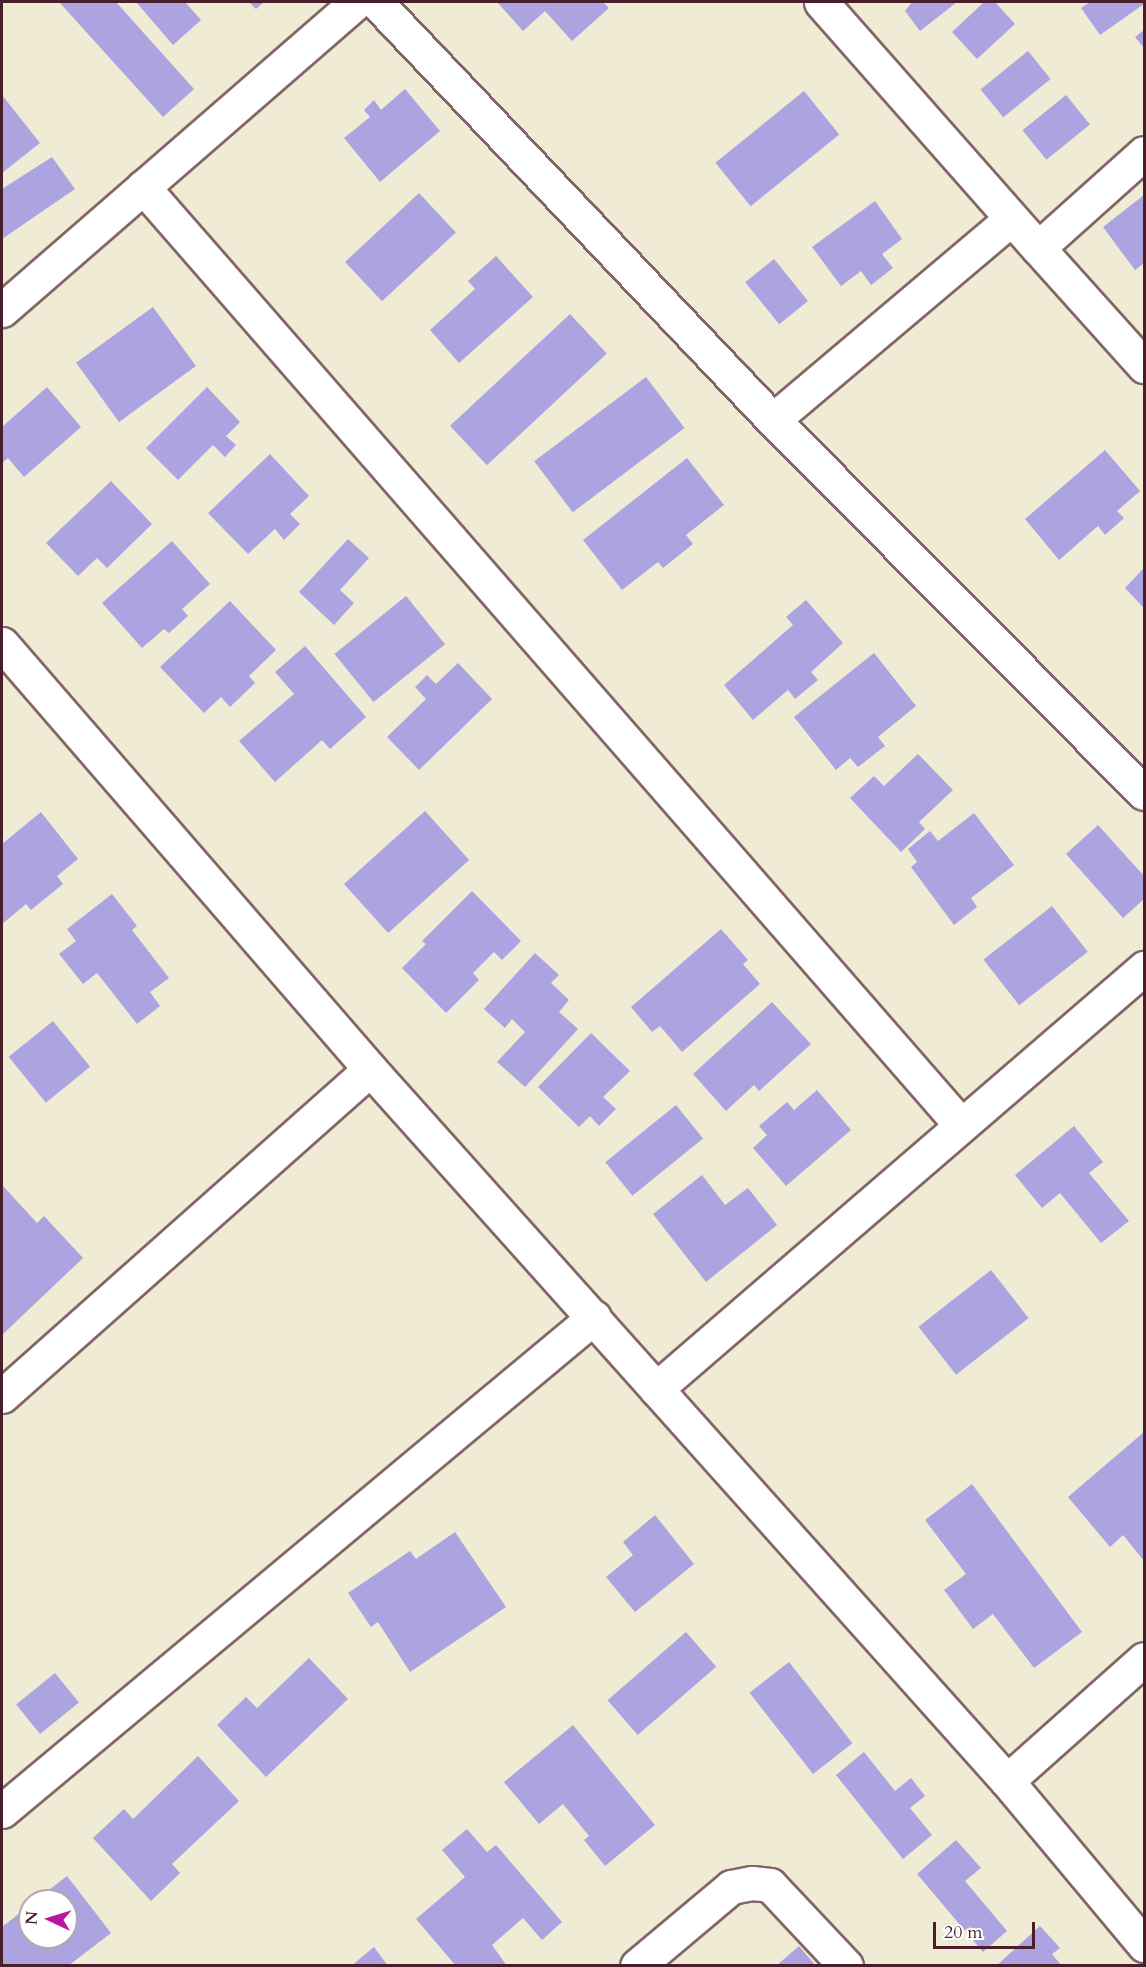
<!DOCTYPE html>
<html>
<head>
<meta charset="utf-8">
<style>
  body { margin:0 }
  #map { position:relative; width:1146px; height:1967px; overflow:hidden; background:#efebd4; font-family:Cardo,serif }
  div>[style] { position:absolute }
  .building>* { inset:0; background:#aca4e0; transform-origin:0 0 }
  .roads { filter:drop-shadow(2px 0 #846666) drop-shadow(-2px 0 #846666) drop-shadow(0 2px #846666) drop-shadow(0 -2px #846666) }
  .minor>* { height:33px; margin:-16.5px; padding:0 16.5px; transform-origin:16.5px; border-radius:16.5px; background:#fff }
  span { translate:-50% -50%; white-space:nowrap; text-align:center; line-height:1.15; -webkit-text-stroke:4.5px #fff; paint-order:stroke }
  .frame { position:absolute; inset:0; border:3px solid #4a1f2b; pointer-events:none }
  .north { position:absolute; left:18px; top:1889px; width:60px; height:60px; box-sizing:border-box; background:#fff; border:2px solid #b7a5aa; border-radius:50%; rotate:274deg; font-size:16px; font-weight:700; line-height:24px; text-align:center; color:#4a1f2b }
  .north::after { content:''; display:block; margin:auto; width:21px; height:27px; background:#b5179e; clip-path:polygon(50% 0,100% 100%,50% 72%,0 100%) }
  .scale { position:absolute; left:933px; top:1922px; width:102px; height:27px; box-sizing:border-box; border:3px solid #4a1f2b; border-top:0; padding-left:8px; font-size:18px; line-height:21px; white-space:nowrap; color:#4a1f2b; -webkit-text-stroke:4px #fff; paint-order:stroke }
</style>
</head>
<body>
<div id="map">
  <div class="building">
    <div style="clip-path:polygon(116px 2px,194px 89px,163px 117px,60px 3px)"></div>
    <div style="clip-path:polygon(136px 2px,185px 2px,201px 20px,173px 45px)"></div>
    <div style="clip-path:polygon(249px 2px,264px 2px,256px 9px)"></div>
    <div style="clip-path:polygon(497px 2px,603px 2px,609px 8px,572px 41px,545px 11px,523px 31px)"></div>
    <div style="clip-path:polygon(912px 2px,957px 2px,920px 31px,905px 11px)"></div>
    <div style="clip-path:polygon(984px 2px,995px 2px,1015px 24px,977px 59px,952px 32px)"></div>
    <div style="clip-path:polygon(1090px 2px,1144px 2px,1144px 4px,1100px 35px,1081px 8px)"></div>
    <div style="clip-path:polygon(1144px 30px,1144px 48px,1135px 37px)"></div>
    <div style="left:1028px;top:51px;width:36px;height:61px;rotate:51deg"></div>
    <div style="clip-path:polygon(405px 89px,440px 131px,380px 182px,344px 138px,370px 117px,364px 110px,374px 100px,381px 110px)"></div>
    <div style="left:804px;top:91px;width:56px;height:114px;rotate:51deg"></div>
    <div style="clip-path:polygon(2px 95px,40px 143px,2px 173px)"></div>
    <div style="left:1066px;top:95px;width:38px;height:56px;rotate:51deg"></div>
    <div style="clip-path:polygon(52px 157px,75px 189px,2px 239px,2px 189px)"></div>
    <div style="left:419px;top:193px;width:54px;height:101px;rotate:47deg"></div>
    <div style="clip-path:polygon(1144px 195px,1144px 263px,1135px 270px,1103px 227px)"></div>
    <div style="clip-path:polygon(875px 201px,902px 239px,882px 254px,893px 268px,871px 285px,861px 271px,841px 286px,812px 247px)"></div>
    <div style="clip-path:polygon(496px 256px,533px 297px,459px 363px,430px 330px,475px 289px,468px 281px)"></div>
    <div style="left:774px;top:259px;width:54px;height:37px;rotate:51deg"></div>
    <div style="left:153px;top:307px;width:73px;height:95px;rotate:54deg"></div>
    <div style="left:570px;top:314px;width:54px;height:164px;rotate:47deg"></div>
    <div style="left:646px;top:377px;width:64px;height:140px;rotate:53deg"></div>
    <div style="clip-path:polygon(47px 387px,81px 427px,24px 477px,8px 458px,2px 463px,2px 427px)"></div>
    <div style="clip-path:polygon(207px 387px,240px 422px,226px 436px,236px 445px,225px 457px,213px 445px,178px 480px,146px 448px)"></div>
    <div style="clip-path:polygon(1105px 450px,1140px 491px,1117px 511px,1124px 518px,1105px 535px,1098px 526px,1059px 560px,1025px 519px)"></div>
    <div style="clip-path:polygon(270px 454px,309px 496px,290px 514px,300px 524px,284px 540px,275px 529px,248px 554px,208px 513px)"></div>
    <div style="clip-path:polygon(687px 458px,724px 505px,686px 535px,693px 544px,663px 568px,658px 562px,622px 590px,583px 540px)"></div>
    <div style="clip-path:polygon(111px 481px,152px 524px,107px 568px,97px 558px,78px 576px,46px 543px)"></div>
    <div style="clip-path:polygon(348px 539px,369px 558px,340px 590px,354px 603px,334px 625px,299px 592px)"></div>
    <div style="clip-path:polygon(172px 541px,210px 584px,182px 609px,188px 616px,169px 633px,164px 629px,142px 648px,102px 603px)"></div>
    <div style="clip-path:polygon(1144px 568px,1144px 608px,1125px 588px)"></div>
    <div style="left:406px;top:596px;width:62px;height:92px;rotate:51deg"></div>
    <div style="clip-path:polygon(806px 600px,843px 643px,811px 672px,818px 680px,795px 699px,788px 690px,753px 720px,724px 685px,793px 625px,786px 617px)"></div>
    <div style="clip-path:polygon(230px 601px,276px 650px,249px 676px,255px 683px,230px 707px,221px 697px,204px 713px,160px 667px)"></div>
    <div style="clip-path:polygon(305px 646px,366px 717px,330px 749px,322px 740px,275px 782px,239px 741px,294px 694px,275px 672px)"></div>
    <div style="clip-path:polygon(874px 653px,916px 706px,878px 737px,885px 746px,858px 767px,850px 758px,836px 770px,794px 717px)"></div>
    <div style="clip-path:polygon(458px 663px,492px 699px,419px 770px,387px 737px,426px 699px,415px 687px,427px 675px,436px 684px)"></div>
    <div style="clip-path:polygon(918px 754px,953px 790px,919px 822px,925px 829px,901px 852px,850px 798px,874px 776px,884px 786px)"></div>
    <div style="left:425px;top:811px;width:66px;height:109px;rotate:48deg"></div>
    <div style="clip-path:polygon(41px 812px,78px 859px,57px 876px,63px 884px,31px 910px,26px 904px,2px 924px,2px 844px)"></div>
    <div style="clip-path:polygon(974px 813px,1014px 865px,971px 898px,977px 907px,954px 925px,911px 867px,917px 862px,908px 849px,930px 831px,938px 841px)"></div>
    <div style="clip-path:polygon(1098px 825px,1144px 876px,1144px 899px,1123px 918px,1066px 854px)"></div>
    <div style="clip-path:polygon(472px 891px,521px 941px,502px 960px,494px 952px,473px 973px,479px 980px,446px 1013px,402px 968px,426px 944px,422px 941px)"></div>
    <div style="clip-path:polygon(112px 894px,137px 926px,132px 930px,169px 978px,150px 992px,160px 1006px,137px 1024px,97px 973px,83px 984px,59px 954px,76px 941px,67px 929px)"></div>
    <div style="left:1052px;top:906px;width:58px;height:87px;rotate:52deg"></div>
    <div style="clip-path:polygon(721px 929px,748px 960px,743px 964px,760px 984px,682px 1052px,660px 1026px,652px 1032px,631px 1007px)"></div>
    <div style="clip-path:polygon(535px 953px,559px 975px,551px 983px,569px 1000px,559px 1012px,578px 1029px,525px 1087px,497px 1062px,525px 1032px,512px 1019px,505px 1028px,484px 1009px)"></div>
    <div style="clip-path:polygon(772px 1002px,811px 1044px,759px 1091px,754px 1085px,726px 1111px,693px 1074px)"></div>
    <div style="left:53px;top:1021px;width:59px;height:57px;rotate:51deg"></div>
    <div style="clip-path:polygon(591px 1033px,630px 1071px,603px 1097px,616px 1109px,599px 1126px,590px 1116px,579px 1127px,538px 1087px)"></div>
    <div style="clip-path:polygon(817px 1090px,851px 1130px,786px 1186px,753px 1148px,767px 1135px,759px 1126px,787px 1102px,794px 1110px)"></div>
    <div style="left:676px;top:1105px;width:43px;height:91px;rotate:51deg"></div>
    <div style="clip-path:polygon(1074px 1126px,1103px 1162px,1089px 1173px,1129px 1221px,1101px 1243px,1060px 1193px,1042px 1208px,1015px 1175px)"></div>
    <div style="clip-path:polygon(702px 1175px,725px 1205px,748px 1188px,777px 1225px,706px 1282px,653px 1214px)"></div>
    <div style="clip-path:polygon(3px 1186px,37px 1223px,44px 1216px,83px 1258px,2px 1335px)"></div>
    <div style="left:991px;top:1270px;width:61px;height:92px;rotate:52deg"></div>
    <div style="clip-path:polygon(1144px 1432px,1144px 1561px,1123px 1535px,1110px 1547px,1068px 1497px)"></div>
    <div style="clip-path:polygon(972px 1484px,1082px 1632px,1034px 1668px,993px 1614px,973px 1629px,944px 1590px,966px 1574px,925px 1520px)"></div>
    <div style="clip-path:polygon(655px 1515px,694px 1564px,635px 1612px,606px 1577px,633px 1555px,623px 1542px)"></div>
    <div style="clip-path:polygon(455px 1532px,506px 1607px,410px 1672px,378px 1622px,371px 1627px,348px 1593px,410px 1551px,416px 1559px)"></div>
    <div style="left:686px;top:1632px;width:46px;height:104px;rotate:49deg"></div>
    <div style="clip-path:polygon(309px 1658px,348px 1699px,266px 1777px,217px 1725px,246px 1697px,257px 1708px)"></div>
    <div style="left:789px;top:1662px;width:103px;height:50px;rotate:52deg"></div>
    <div style="left:55px;top:1673px;width:38px;height:50px;rotate:51deg"></div>
    <div style="clip-path:polygon(573px 1725px,655px 1825px,605px 1866px,584px 1840px,589px 1836px,563px 1804px,539px 1824px,504px 1782px)"></div>
    <div style="clip-path:polygon(864px 1752px,895px 1791px,911px 1778px,925px 1796px,910px 1808px,932px 1835px,903px 1859px,836px 1775px)"></div>
    <div style="clip-path:polygon(198px 1756px,239px 1801px,172px 1864px,180px 1873px,151px 1901px,93px 1838px,124px 1809px,133px 1819px)"></div>
    <div style="clip-path:polygon(467px 1829px,487px 1852px,496px 1845px,562px 1922px,542px 1940px,523px 1918px,492px 1945px,507px 1966px,456px 1966px,416px 1919px,465px 1877px,442px 1850px)"></div>
    <div style="clip-path:polygon(956px 1840px,981px 1868px,965px 1881px,1007px 1931px,983px 1952px,917px 1874px)"></div>
    <div style="clip-path:polygon(67px 1876px,111px 1933px,68px 1966px,2px 1966px,2px 1927px,30px 1905px,30px 1937px,66px 1937px,66px 1901px,35px 1901px)"></div>
    <div style="clip-path:polygon(1040px 1926px,1060px 1948px,1052px 1954px,1062px 1966px,996px 1966px)"></div>
    <div style="clip-path:polygon(799px 1946px,816px 1966px,776px 1966px)"></div>
    <div style="clip-path:polygon(374px 1947px,388px 1966px,351px 1966px)"></div>
  </div>
  <div class="roads">
    <div class="minor">
      <div style="left:376px;top:2px;width:576px;rotate:46.48deg"></div>
      <div style="left:773px;top:420px;width:526px;rotate:45.15deg"></div>
      <div style="left:821px;top:2px;width:328px;rotate:48.6deg"></div>
      <div style="left:1038px;top:248px;width:142px;rotate:-41.9deg"></div>
      <div style="left:143px;top:187px;width:1243px;rotate:48.91deg"></div>
      <div style="left:1038px;top:248px;width:159px;rotate:48.1deg"></div>
      <div style="left:2px;top:310px;width:469px;rotate:-41deg"></div>
      <div style="left:773px;top:420px;width:312px;rotate:-40.2deg"></div>
      <div style="left:2px;top:644px;width:562px;rotate:49.11deg"></div>
      <div style="left:370px;top:1069px;width:955px;rotate:48.18deg"></div>
      <div style="left:1007px;top:1781px;width:214px;rotate:50.1deg"></div>
      <div style="left:656px;top:1389px;width:645px;rotate:-40.78deg"></div>
      <div style="left:2px;top:1396px;width:492px;rotate:-41.6deg"></div>
      <div style="left:1007px;top:1781px;width:183px;rotate:-41.7deg"></div>
      <div style="left:2px;top:1811px;width:771px;rotate:-39.84deg"></div>
      <div style="left:637px;top:1966px;width:123px;rotate:-40deg"></div>
      <div style="left:731px;top:1887px;width:21px;rotate:-11deg"></div>
      <div style="left:752px;top:1883px;width:18px;rotate:6deg"></div>
      <div style="left:770px;top:1885px;width:111px;rotate:46.8deg"></div>
    </div>
  </div>
  <div class="frame"></div>
  <div class="north">N</div>
  <div class="scale">20 m</div>
</div>
</body>
</html>
